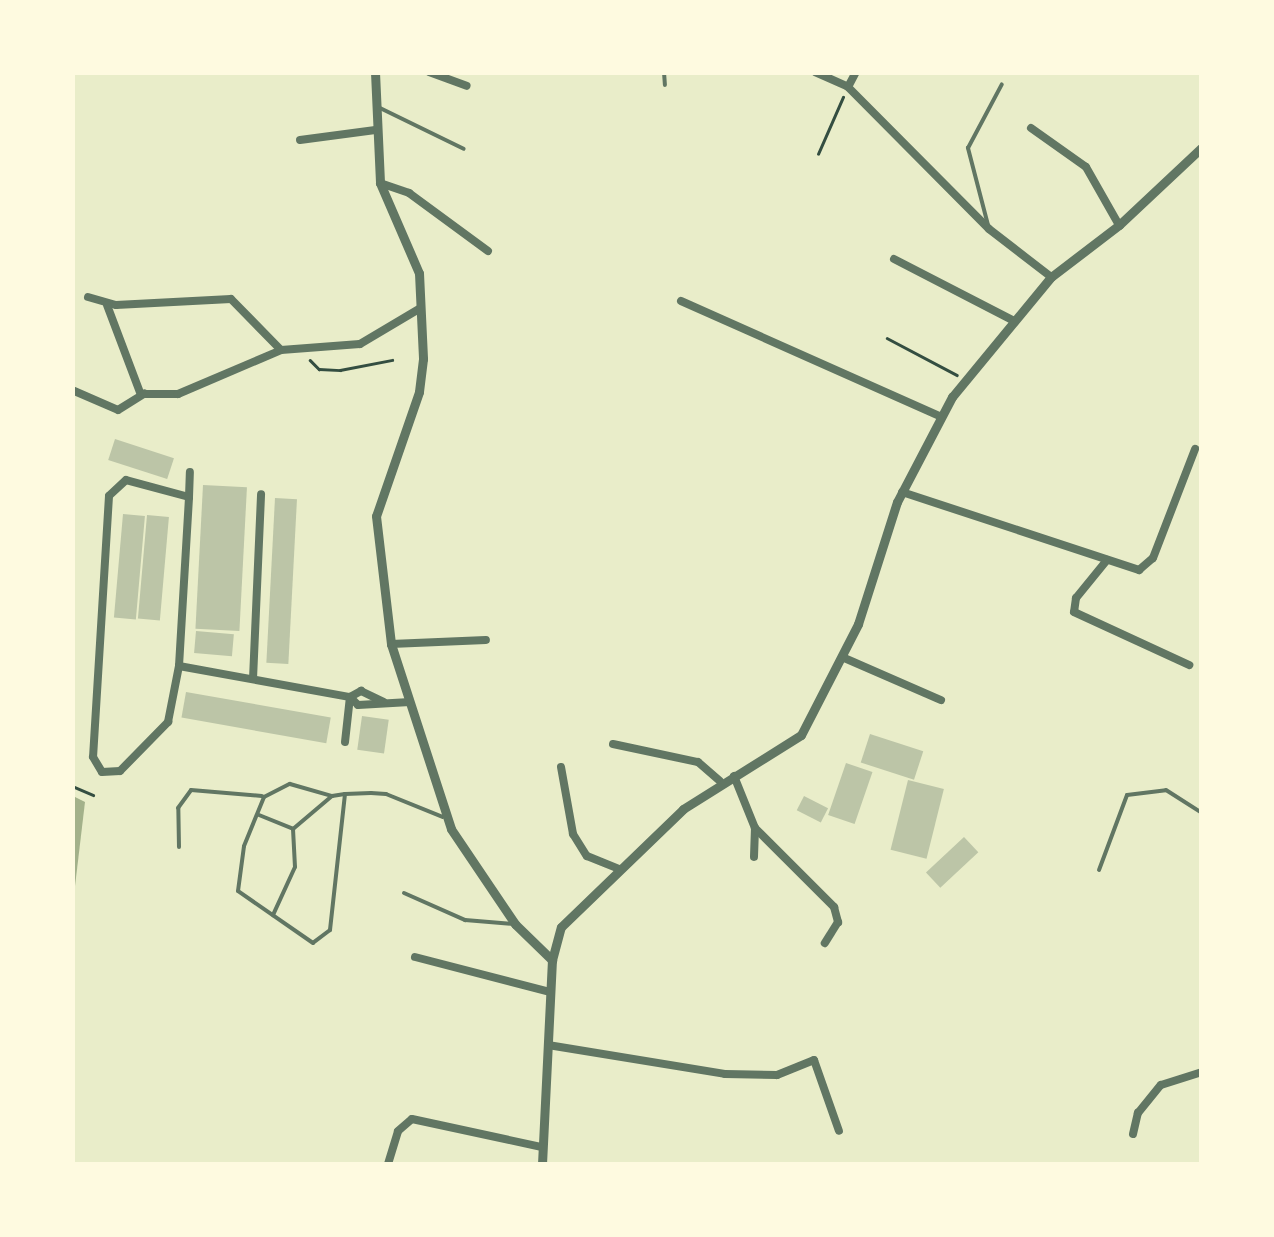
<!DOCTYPE html>
<html>
<head>
<meta charset="utf-8">
<style>
  body { margin:0 }
  #map { position:relative; width:1274px; height:1237px; overflow:hidden; background:#e9edc9; font-family:Merriweather,serif }
  div>[style] { position:absolute }
  .water>* { inset:0; background:#a3b18a }
  .building>* { inset:0; background:#bcc5a7; transform-origin:0 0 }
  .path>* { height:2.5px; margin:-1.25px; padding:0 1.25px; transform-origin:1.25px; border-radius:1.25px; background:#344e41 }
  .service>* { height:4px; margin:-2px; padding:0 2px; transform-origin:2px; border-radius:2px; background:#617663 }
  .minor>* { height:8px; margin:-4px; padding:0 4px; transform-origin:4px; border-radius:4px; background:#617663 }
  .tertiary>* { height:9px; margin:-4.5px; padding:0 4.5px; transform-origin:4.5px; border-radius:4.5px; background:#617663 }
  span { translate:-50% -50%; white-space:nowrap; text-align:center; line-height:1.15; -webkit-text-stroke:10px #fefae0; paint-order:stroke }
  .frame { position:absolute; inset:0; border:75px solid #fefae0; pointer-events:none }
</style>
</head>
<body>
<div id="map">
  <div class="water">
    <div style="clip-path:polygon(73px 796px,85px 802px,73px 903px)"></div>
  </div>
  <div class="building">
    <div style="left:115px;top:439px;width:62px;height:22px;rotate:18deg"></div>
    <div style="left:203px;top:485px;width:44px;height:144px;rotate:3deg"></div>
    <div style="left:275px;top:498px;width:22px;height:165px;rotate:3deg"></div>
    <div style="left:123px;top:514px;width:22px;height:104px;rotate:5deg"></div>
    <div style="left:147px;top:515px;width:22px;height:104px;rotate:5deg"></div>
    <div style="left:196px;top:631px;width:38px;height:22px;rotate:5deg"></div>
    <div style="left:186px;top:692px;width:147px;height:26px;rotate:10deg"></div>
    <div style="left:362px;top:716px;width:27px;height:34px;rotate:8deg"></div>
    <div style="left:870px;top:734px;width:56px;height:30px;rotate:18deg"></div>
    <div style="left:846px;top:763px;width:28px;height:55px;rotate:19deg"></div>
    <div style="left:908px;top:780px;width:37px;height:72px;rotate:14deg"></div>
    <div style="left:804px;top:796px;width:27px;height:16px;rotate:27deg"></div>
    <div style="left:964px;top:837px;width:21px;height:52px;rotate:47deg"></div>
  </div>
  <div class="path">
    <div style="left:818px;top:154px;width:62px;rotate:-66.3deg"></div>
    <div style="left:887px;top:338px;width:79px;rotate:27.9deg"></div>
    <div style="left:310px;top:360px;width:13px;rotate:45deg"></div>
    <div style="left:319px;top:369px;width:21px;rotate:3deg"></div>
    <div style="left:340px;top:370px;width:53px;rotate:-10.9deg"></div>
    <div style="left:72px;top:786px;width:23px;rotate:23deg"></div>
  </div>
  <div class="service">
    <div style="left:664px;top:72px;width:13px;rotate:86deg"></div>
    <div style="left:380px;top:108px;width:93px;rotate:26deg"></div>
    <div style="left:988px;top:225px;width:80px;rotate:-104.6deg"></div>
    <div style="left:968px;top:148px;width:72px;rotate:-62deg"></div>
    <div style="left:345px;top:794px;width:137px;rotate:96.3deg"></div>
    <div style="left:330px;top:930px;width:21px;rotate:143deg"></div>
    <div style="left:313px;top:943px;width:91px;rotate:-145.3deg"></div>
    <div style="left:238px;top:891px;width:45px;rotate:-82.4deg"></div>
    <div style="left:244px;top:846px;width:53px;rotate:-67.8deg"></div>
    <div style="left:264px;top:797px;width:29px;rotate:-27deg"></div>
    <div style="left:290px;top:784px;width:44px;rotate:15.9deg"></div>
    <div style="left:332px;top:796px;width:13px;rotate:-9deg"></div>
    <div style="left:345px;top:794px;width:26px;rotate:-2deg"></div>
    <div style="left:371px;top:793px;width:15px;rotate:4deg"></div>
    <div style="left:386px;top:794px;width:61px;rotate:22deg"></div>
    <div style="left:259px;top:815px;width:37px;rotate:22deg"></div>
    <div style="left:293px;top:829px;width:38px;rotate:87deg"></div>
    <div style="left:295px;top:867px;width:53px;rotate:114.6deg"></div>
    <div style="left:293px;top:829px;width:51px;rotate:-40.2deg"></div>
    <div style="left:179px;top:847px;width:39px;rotate:-91deg"></div>
    <div style="left:178px;top:808px;width:22px;rotate:-54deg"></div>
    <div style="left:191px;top:790px;width:71px;rotate:4.8deg"></div>
    <div style="left:1099px;top:870px;width:80px;rotate:-69.5deg"></div>
    <div style="left:1127px;top:795px;width:39px;rotate:-7deg"></div>
    <div style="left:1166px;top:790px;width:43px;rotate:32.6deg"></div>
    <div style="left:404px;top:893px;width:67px;rotate:23.9deg"></div>
    <div style="left:465px;top:920px;width:48px;rotate:4.8deg"></div>
  </div>
  <div class="minor">
    <div style="left:429px;top:72px;width:40px;rotate:20.2deg"></div>
    <div style="left:815px;top:72px;width:36px;rotate:24deg"></div>
    <div style="left:848px;top:87px;width:200px;rotate:45.2deg"></div>
    <div style="left:989px;top:229px;width:78px;rotate:37.7deg"></div>
    <div style="left:848px;top:87px;width:17px;rotate:-62deg"></div>
    <div style="left:1031px;top:128px;width:67px;rotate:35.3deg"></div>
    <div style="left:1086px;top:167px;width:67px;rotate:60.4deg"></div>
    <div style="left:300px;top:140px;width:76px;rotate:-7.6deg"></div>
    <div style="left:380px;top:183px;width:31px;rotate:19deg"></div>
    <div style="left:409px;top:193px;width:98px;rotate:36.3deg"></div>
    <div style="left:894px;top:259px;width:135px;rotate:27.3deg"></div>
    <div style="left:88px;top:297px;width:29px;rotate:16deg"></div>
    <div style="left:116px;top:305px;width:115px;rotate:-3deg"></div>
    <div style="left:231px;top:299px;width:71px;rotate:45.6deg"></div>
    <div style="left:281px;top:350px;width:79px;rotate:-4.3deg"></div>
    <div style="left:360px;top:344px;width:69px;rotate:-30.7deg"></div>
    <div style="left:681px;top:301px;width:285px;rotate:24deg"></div>
    <div style="left:107px;top:305px;width:96px;rotate:69.3deg"></div>
    <div style="left:72px;top:390px;width:50px;rotate:23.5deg"></div>
    <div style="left:118px;top:410px;width:31px;rotate:-32deg"></div>
    <div style="left:144px;top:394px;width:34px"></div>
    <div style="left:178px;top:394px;width:112px;rotate:-23.1deg"></div>
    <div style="left:902px;top:492px;width:250px;rotate:18.2deg"></div>
    <div style="left:1139px;top:570px;width:18px;rotate:-41deg"></div>
    <div style="left:1153px;top:558px;width:117px;rotate:-68.9deg"></div>
    <div style="left:189px;top:497px;width:65px;rotate:-164.9deg"></div>
    <div style="left:126px;top:480px;width:23px;rotate:137deg"></div>
    <div style="left:109px;top:496px;width:261px;rotate:93.5deg"></div>
    <div style="left:93px;top:757px;width:17px;rotate:59deg"></div>
    <div style="left:102px;top:772px;width:18px;rotate:-3deg"></div>
    <div style="left:120px;top:771px;width:69px;rotate:-45.6deg"></div>
    <div style="left:168px;top:722px;width:57px;rotate:-78.9deg"></div>
    <div style="left:179px;top:666px;width:169px;rotate:-86.6deg"></div>
    <div style="left:189px;top:497px;width:25px;rotate:-88deg"></div>
    <div style="left:1107px;top:560px;width:49px;rotate:129.2deg"></div>
    <div style="left:1076px;top:598px;width:14px;rotate:98deg"></div>
    <div style="left:1074px;top:612px;width:127px;rotate:24.7deg"></div>
    <div style="left:391px;top:644px;width:95px;rotate:-2.4deg"></div>
    <div style="left:842px;top:657px;width:108px;rotate:23.5deg"></div>
    <div style="left:179px;top:666px;width:174px;rotate:10.3deg"></div>
    <div style="left:350px;top:697px;width:11px;rotate:45deg"></div>
    <div style="left:358px;top:705px;width:52px;rotate:-3.3deg"></div>
    <div style="left:253px;top:679px;width:185px;rotate:-87.5deg"></div>
    <div style="left:350px;top:697px;width:13px;rotate:-29deg"></div>
    <div style="left:361px;top:691px;width:25px;rotate:26deg"></div>
    <div style="left:345px;top:742px;width:45px;rotate:-83.7deg"></div>
    <div style="left:613px;top:744px;width:87px;rotate:12deg"></div>
    <div style="left:698px;top:762px;width:29px;rotate:41deg"></div>
    <div style="left:561px;top:767px;width:68px;rotate:79.8deg"></div>
    <div style="left:573px;top:834px;width:26px;rotate:58deg"></div>
    <div style="left:587px;top:856px;width:35px;rotate:22deg"></div>
    <div style="left:734px;top:776px;width:56px;rotate:68deg"></div>
    <div style="left:755px;top:828px;width:29px;rotate:92deg"></div>
    <div style="left:755px;top:828px;width:112px;rotate:45deg"></div>
    <div style="left:834px;top:907px;width:16px;rotate:75deg"></div>
    <div style="left:838px;top:922px;width:25px;rotate:122deg"></div>
    <div style="left:415px;top:957px;width:139px;rotate:14.5deg"></div>
    <div style="left:548px;top:1045px;width:179px;rotate:9.3deg"></div>
    <div style="left:725px;top:1074px;width:52px;rotate:1.1deg"></div>
    <div style="left:777px;top:1075px;width:40px;rotate:-22deg"></div>
    <div style="left:814px;top:1060px;width:75px;rotate:70.6deg"></div>
    <div style="left:1133px;top:1134px;width:22px;rotate:-77deg"></div>
    <div style="left:1138px;top:1113px;width:36px;rotate:-51deg"></div>
    <div style="left:1161px;top:1085px;width:43px;rotate:-17.6deg"></div>
    <div style="left:388px;top:1164px;width:34px;rotate:-73deg"></div>
    <div style="left:398px;top:1131px;width:18px;rotate:-41deg"></div>
    <div style="left:412px;top:1119px;width:133px;rotate:12.2deg"></div>
  </div>
  <div class="tertiary">
    <div style="left:375px;top:72px;width:111px;rotate:87.4deg"></div>
    <div style="left:380px;top:183px;width:98px;rotate:66.6deg"></div>
    <div style="left:419px;top:273px;width:86px;rotate:87.3deg"></div>
    <div style="left:423px;top:359px;width:33px;rotate:97deg"></div>
    <div style="left:419px;top:392px;width:131px;rotate:109.1deg"></div>
    <div style="left:376px;top:516px;width:129px;rotate:83.3deg"></div>
    <div style="left:391px;top:644px;width:194px;rotate:72deg"></div>
    <div style="left:451px;top:829px;width:115px;rotate:56deg"></div>
    <div style="left:515px;top:924px;width:52px;rotate:44.2deg"></div>
    <div style="left:542px;top:1164px;width:204px;rotate:-87.2deg"></div>
    <div style="left:552px;top:960px;width:34px;rotate:-75deg"></div>
    <div style="left:561px;top:927px;width:170px;rotate:-44deg"></div>
    <div style="left:683px;top:809px;width:139px;rotate:-32.1deg"></div>
    <div style="left:801px;top:735px;width:125px;rotate:-62.8deg"></div>
    <div style="left:858px;top:624px;width:128px;rotate:-72.3deg"></div>
    <div style="left:897px;top:502px;width:119px;rotate:-62.4deg"></div>
    <div style="left:952px;top:397px;width:156px;rotate:-50.5deg"></div>
    <div style="left:1051px;top:277px;width:86px;rotate:-37.4deg"></div>
    <div style="left:1119px;top:225px;width:114px;rotate:-43.2deg"></div>
  </div>
  <div class="frame"></div>
</div>
</body>
</html>
